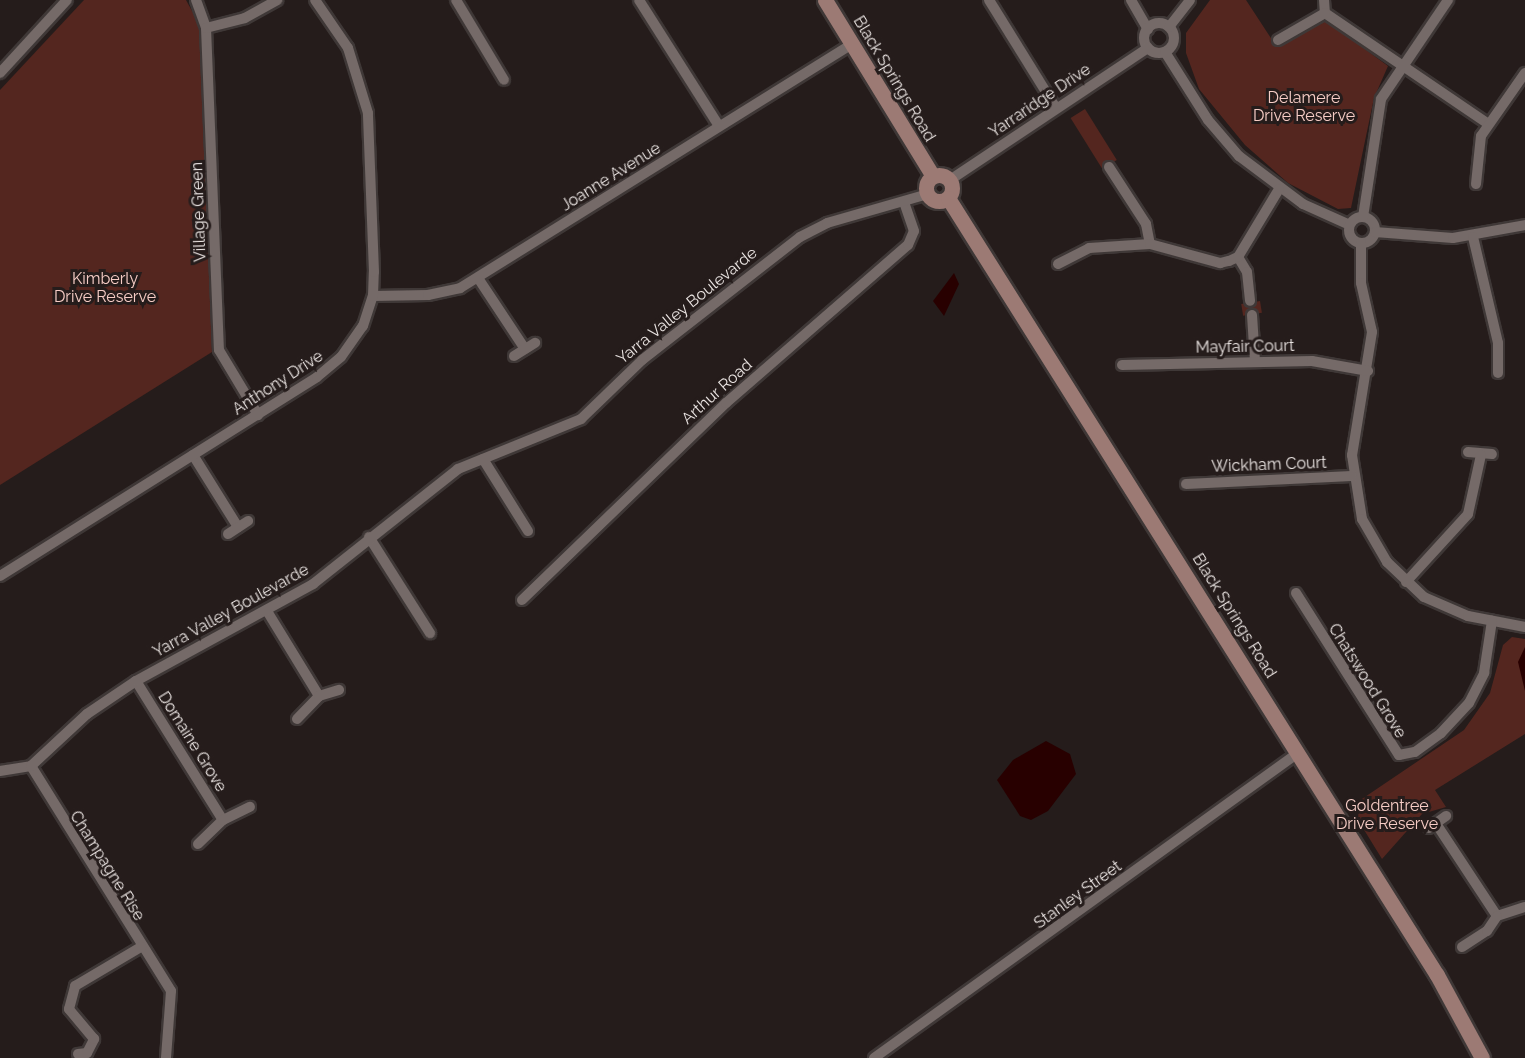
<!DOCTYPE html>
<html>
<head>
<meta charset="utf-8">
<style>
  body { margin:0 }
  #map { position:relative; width:1525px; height:1058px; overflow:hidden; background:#251c1b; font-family:Raleway,sans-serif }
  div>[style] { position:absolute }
  .green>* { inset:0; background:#54261f; transform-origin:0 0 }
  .water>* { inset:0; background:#280000 }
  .roads { filter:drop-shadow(2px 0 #3f3837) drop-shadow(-2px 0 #3f3837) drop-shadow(0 2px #3f3837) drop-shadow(0 -2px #3f3837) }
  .street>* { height:10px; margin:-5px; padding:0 5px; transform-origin:5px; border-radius:5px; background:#756a68 }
  .street>.ring { margin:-5px; padding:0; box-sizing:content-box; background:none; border:10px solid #756a68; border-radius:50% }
  .secondary>* { height:15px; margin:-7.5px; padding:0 7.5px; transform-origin:7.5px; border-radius:7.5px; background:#9c7a74 }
  .secondary>.ring { margin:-7.5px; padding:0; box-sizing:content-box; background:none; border:15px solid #9c7a74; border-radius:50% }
  span { translate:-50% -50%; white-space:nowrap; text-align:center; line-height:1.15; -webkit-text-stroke:6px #251c1b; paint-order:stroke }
  .street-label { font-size:16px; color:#ebe5e3 }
  .park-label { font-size:16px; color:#f7cdc6 }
</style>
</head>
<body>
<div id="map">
  <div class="green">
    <div style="clip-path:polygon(84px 0,186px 0,202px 29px,212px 352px,0 485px,0 90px)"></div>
    <div style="clip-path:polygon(1210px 0,1246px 0,1276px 46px,1321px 17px,1388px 66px,1374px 98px,1351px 208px,1338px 209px,1288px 183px,1245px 145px,1199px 89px,1186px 53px,1186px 33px)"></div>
    <div style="left:1085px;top:109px;width:60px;height:17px;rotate:58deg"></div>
    <div style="left:1260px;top:301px;width:12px;height:19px;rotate:81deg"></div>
    <div style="clip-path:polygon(1512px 637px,1525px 639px,1525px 734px,1435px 790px,1446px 807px,1422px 814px,1382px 859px,1350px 807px,1464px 730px,1490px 693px,1503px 645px)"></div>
  </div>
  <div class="water">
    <div style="clip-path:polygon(954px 273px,959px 284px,944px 316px,933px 301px)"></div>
    <div style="clip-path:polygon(1525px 647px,1525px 691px,1518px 662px)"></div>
    <div style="clip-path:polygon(1046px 741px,1070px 754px,1076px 774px,1048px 811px,1031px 820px,1020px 816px,997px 780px,1013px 760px)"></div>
  </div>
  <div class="roads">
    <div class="street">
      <div style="left:196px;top:0;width:30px;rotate:70deg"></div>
      <div style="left:206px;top:28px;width:322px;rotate:87.7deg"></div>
      <div style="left:219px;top:350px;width:76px;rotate:59deg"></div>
      <div style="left:456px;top:0;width:93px;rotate:59deg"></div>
      <div style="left:639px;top:0;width:149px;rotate:57.6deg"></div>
      <div style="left:989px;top:0;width:127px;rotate:58.2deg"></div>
      <div style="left:1131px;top:0;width:34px;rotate:60deg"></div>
      <div style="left:1324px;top:0;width:13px;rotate:86deg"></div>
      <div style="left:1325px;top:13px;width:196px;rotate:34.2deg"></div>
      <div class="ring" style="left:1144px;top:23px;width:20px;height:20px"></div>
      <div style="left:1169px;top:27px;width:34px;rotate:-52deg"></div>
      <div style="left:206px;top:28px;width:40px;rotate:-14.4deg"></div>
      <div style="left:245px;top:18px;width:37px;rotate:-29deg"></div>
      <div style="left:1278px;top:40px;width:54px;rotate:-29.9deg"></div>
      <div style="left:1165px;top:52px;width:80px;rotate:57.7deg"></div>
      <div style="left:1208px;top:120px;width:48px;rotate:49.3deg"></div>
      <div style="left:1239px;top:156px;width:80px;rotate:36.9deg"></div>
      <div style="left:1303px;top:204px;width:51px;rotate:24.1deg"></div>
      <div style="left:0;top:73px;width:99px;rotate:-47.5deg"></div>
      <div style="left:1109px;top:167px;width:68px;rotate:57deg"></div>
      <div style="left:1146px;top:224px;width:20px;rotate:79deg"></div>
      <div style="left:950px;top:180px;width:238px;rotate:-33.7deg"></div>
      <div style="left:1476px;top:184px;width:48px;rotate:-84.1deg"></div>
      <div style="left:1481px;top:136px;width:77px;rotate:-55.1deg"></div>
      <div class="ring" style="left:1349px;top:217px;width:16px;height:16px"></div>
      <div style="left:1363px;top:217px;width:119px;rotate:-81.3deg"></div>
      <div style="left:1381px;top:99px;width:120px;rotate:-55.9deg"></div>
      <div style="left:1375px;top:232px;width:78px;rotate:4.4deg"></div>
      <div style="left:1453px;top:238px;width:73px;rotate:-10.2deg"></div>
      <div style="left:1473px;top:237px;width:109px;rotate:76.7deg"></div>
      <div style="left:1498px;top:343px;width:30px;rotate:90deg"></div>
      <div style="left:1361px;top:243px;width:40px;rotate:90deg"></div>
      <div style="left:1361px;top:283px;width:50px;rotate:77.3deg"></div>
      <div style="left:1372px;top:332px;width:125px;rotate:99.2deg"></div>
      <div style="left:1352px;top:455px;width:65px;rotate:81.1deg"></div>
      <div style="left:1362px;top:519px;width:50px;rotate:59.8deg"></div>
      <div style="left:1387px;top:562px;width:51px;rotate:43.4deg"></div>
      <div style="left:1424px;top:597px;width:48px;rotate:23.4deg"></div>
      <div style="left:1468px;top:616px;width:58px;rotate:10.9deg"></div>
      <div style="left:1238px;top:257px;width:17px;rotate:59deg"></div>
      <div style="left:1247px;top:272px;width:29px;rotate:84deg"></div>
      <div style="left:1058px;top:264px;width:35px;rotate:-27deg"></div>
      <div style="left:1089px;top:248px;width:61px;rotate:-3.8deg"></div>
      <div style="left:1150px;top:244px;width:73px;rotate:15.2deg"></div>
      <div style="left:1220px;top:263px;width:9px;rotate:-13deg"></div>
      <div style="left:1229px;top:261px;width:10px;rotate:-24deg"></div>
      <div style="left:1238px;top:257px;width:79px;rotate:-58.9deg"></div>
      <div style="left:478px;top:278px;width:85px;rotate:56.5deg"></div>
      <div style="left:373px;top:296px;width:55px;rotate:-1deg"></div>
      <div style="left:428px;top:295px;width:33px;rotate:-12deg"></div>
      <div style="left:460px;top:288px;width:462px;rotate:-31.9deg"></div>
      <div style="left:1252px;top:315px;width:46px;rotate:86.3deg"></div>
      <div style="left:514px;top:356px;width:25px;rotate:-32deg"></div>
      <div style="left:1122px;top:365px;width:190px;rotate:-1.2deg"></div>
      <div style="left:1312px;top:361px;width:57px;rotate:10.1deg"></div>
      <div style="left:1468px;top:452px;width:24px;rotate:5deg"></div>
      <div style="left:193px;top:455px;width:85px;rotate:58deg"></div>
      <div style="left:483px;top:459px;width:85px;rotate:58deg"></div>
      <div style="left:1186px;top:484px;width:166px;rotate:-2.8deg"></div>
      <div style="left:228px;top:534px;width:24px;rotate:-33deg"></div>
      <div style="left:369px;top:537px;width:114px;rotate:57.6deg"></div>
      <div style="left:0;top:576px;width:374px;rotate:-32.1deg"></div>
      <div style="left:317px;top:377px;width:31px;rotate:-40deg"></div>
      <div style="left:341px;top:357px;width:38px;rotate:-55deg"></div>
      <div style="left:363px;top:326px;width:32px;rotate:-72deg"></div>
      <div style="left:373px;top:296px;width:24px;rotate:-88deg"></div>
      <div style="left:374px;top:272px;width:159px;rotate:-92.2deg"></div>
      <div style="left:368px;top:113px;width:68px;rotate:-107.1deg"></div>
      <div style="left:348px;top:48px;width:58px;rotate:-124.5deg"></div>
      <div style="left:1406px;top:582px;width:92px;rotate:-47.6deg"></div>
      <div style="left:1468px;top:514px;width:60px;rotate:-77.6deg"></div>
      <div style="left:1296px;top:593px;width:192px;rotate:57.6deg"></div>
      <div style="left:1399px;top:755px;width:16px;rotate:-11deg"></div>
      <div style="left:1415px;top:752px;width:32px;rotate:-36deg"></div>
      <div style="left:1441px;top:733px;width:41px;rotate:-47deg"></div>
      <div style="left:1469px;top:703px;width:34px;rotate:-63deg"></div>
      <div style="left:1484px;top:673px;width:53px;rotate:-81.3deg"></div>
      <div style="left:522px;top:600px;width:284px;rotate:-44deg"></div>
      <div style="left:726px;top:403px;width:241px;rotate:-41deg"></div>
      <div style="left:908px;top:245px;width:15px;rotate:-67deg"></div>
      <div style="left:914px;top:231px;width:28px;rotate:-109deg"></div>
      <div style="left:267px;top:611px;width:100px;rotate:58.5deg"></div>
      <div style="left:136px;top:681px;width:164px;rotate:58deg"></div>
      <div style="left:297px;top:719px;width:32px;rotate:-46deg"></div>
      <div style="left:319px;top:696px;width:21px;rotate:-17deg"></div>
      <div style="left:31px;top:766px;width:265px;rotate:58.1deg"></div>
      <div style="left:171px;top:991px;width:67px;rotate:94.3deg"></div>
      <div style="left:0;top:771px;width:31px;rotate:-9deg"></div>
      <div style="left:31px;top:766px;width:76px;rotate:-42.9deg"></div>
      <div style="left:87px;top:714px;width:59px;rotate:-34deg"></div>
      <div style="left:136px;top:681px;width:202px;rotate:-28.7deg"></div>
      <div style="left:313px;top:584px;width:185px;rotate:-38.4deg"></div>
      <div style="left:458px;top:469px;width:133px;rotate:-22.1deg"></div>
      <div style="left:581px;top:419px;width:85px;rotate:-44deg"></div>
      <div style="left:642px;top:360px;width:200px;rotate:-37.9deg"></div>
      <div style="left:800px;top:237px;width:30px;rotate:-27deg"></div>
      <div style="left:827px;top:223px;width:105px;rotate:-16deg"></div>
      <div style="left:1437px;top:825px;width:109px;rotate:56.6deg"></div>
      <div style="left:1429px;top:828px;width:21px;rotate:-35deg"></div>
      <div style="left:198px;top:844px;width:35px;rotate:-44deg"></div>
      <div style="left:223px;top:820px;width:30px;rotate:-26deg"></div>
      <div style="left:1497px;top:916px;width:29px;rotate:-18deg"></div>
      <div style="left:1462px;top:947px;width:30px;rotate:-33deg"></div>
      <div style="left:1487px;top:931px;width:18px;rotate:-56deg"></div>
      <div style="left:78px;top:1054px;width:9px;rotate:-6deg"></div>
      <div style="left:87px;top:1053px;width:16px;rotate:-63deg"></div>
      <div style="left:94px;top:1039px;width:39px;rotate:-130deg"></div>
      <div style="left:69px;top:1009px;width:24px;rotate:-75deg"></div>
      <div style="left:75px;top:986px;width:77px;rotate:-30.6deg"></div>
      <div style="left:874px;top:1058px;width:522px;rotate:-35.73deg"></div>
    </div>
    <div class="secondary">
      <div style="left:825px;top:0;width:206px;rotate:58.5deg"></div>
      <div class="ring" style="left:926px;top:175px;width:11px;height:11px"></div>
      <div style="left:948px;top:198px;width:918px;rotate:57.82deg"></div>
      <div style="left:1437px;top:975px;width:94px;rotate:61.5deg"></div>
    </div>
  </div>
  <div class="street-label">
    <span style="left:894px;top:79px;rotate:59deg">Black Springs Road</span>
    <span style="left:1040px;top:101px;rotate:-34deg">Yarraridge Drive</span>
    <span style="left:611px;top:177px;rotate:-32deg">Joanne Avenue</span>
    <span style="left:199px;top:212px;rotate:-92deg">Village Green</span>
    <span style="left:687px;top:306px;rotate:-39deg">Yarra Valley Boulevarde</span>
    <span style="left:1245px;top:347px;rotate:-1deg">Mayfair Court</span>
    <span style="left:278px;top:383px;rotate:-33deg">Anthony Drive</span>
    <span style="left:717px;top:392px;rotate:-42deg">Arthur Road</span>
    <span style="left:1269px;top:465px;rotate:-2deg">Wickham Court</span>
    <span style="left:231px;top:611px;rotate:-29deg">Yarra Valley Boulevarde</span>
    <span style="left:1234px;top:616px;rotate:58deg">Black Springs Road</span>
    <span style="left:1367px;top:681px;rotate:58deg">Chatswood Grove</span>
    <span style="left:192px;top:742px;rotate:58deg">Domaine Grove</span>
    <span style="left:107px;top:866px;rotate:58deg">Champagne Rise</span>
    <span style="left:1078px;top:895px;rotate:-36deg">Stanley Street</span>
  </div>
  <div class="park-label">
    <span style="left:1304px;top:107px">Delamere<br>Drive Reserve</span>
    <span style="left:105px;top:288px">Kimberly<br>Drive Reserve</span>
    <span style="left:1387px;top:815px">Goldentree<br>Drive Reserve</span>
  </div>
</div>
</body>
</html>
